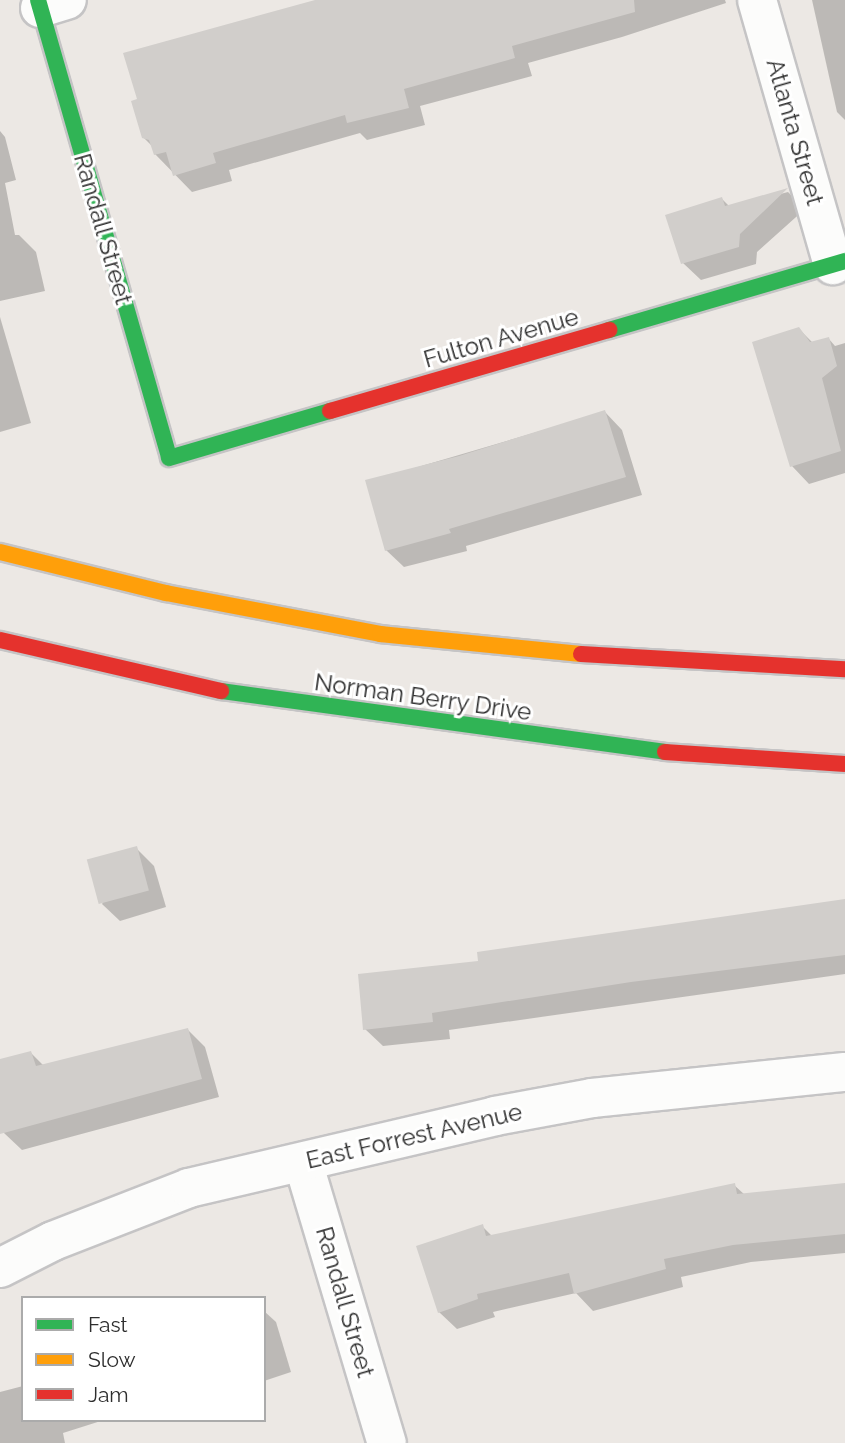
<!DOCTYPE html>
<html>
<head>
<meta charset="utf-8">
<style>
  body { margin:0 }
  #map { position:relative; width:845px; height:1443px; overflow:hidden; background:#ece8e4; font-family:Raleway,sans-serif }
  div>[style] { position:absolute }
  .shadow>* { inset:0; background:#0003 }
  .building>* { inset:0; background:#d1cecb; transform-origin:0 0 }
  .roads { filter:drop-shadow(2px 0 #c5c4c5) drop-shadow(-2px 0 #c5c4c5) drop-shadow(0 2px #c5c4c5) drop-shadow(0 -2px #c5c4c5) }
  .street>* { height:38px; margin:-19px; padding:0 19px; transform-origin:19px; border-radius:19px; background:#fcfcfb }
  .fast>* { height:16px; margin:-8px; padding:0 8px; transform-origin:8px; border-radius:8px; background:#30b455 }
  .slow>* { height:16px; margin:-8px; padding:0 8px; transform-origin:8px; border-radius:8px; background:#ff9f0a }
  .jam>* { height:16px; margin:-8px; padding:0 8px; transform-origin:8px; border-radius:8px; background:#e5322d }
  span { translate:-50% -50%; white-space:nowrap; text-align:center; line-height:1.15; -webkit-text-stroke:6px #fff; paint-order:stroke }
  .street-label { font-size:24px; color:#2e2e2e }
  .legend { position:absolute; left:21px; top:1296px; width:245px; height:126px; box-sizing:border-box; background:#fff; border:2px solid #ababab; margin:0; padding:9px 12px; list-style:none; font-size:21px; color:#2e2e2e }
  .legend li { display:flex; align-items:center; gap:14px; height:35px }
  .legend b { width:35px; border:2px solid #ababab }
</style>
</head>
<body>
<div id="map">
  <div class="shadow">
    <div style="clip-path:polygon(326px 0,725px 0,726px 3px,622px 37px,528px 63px,532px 76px,420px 106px,425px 125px,367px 140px,360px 133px,229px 170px,232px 181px,192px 192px,155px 154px,153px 147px,143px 137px)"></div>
    <div style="clip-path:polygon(812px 0,845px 0,845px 120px,837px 112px)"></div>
    <div style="clip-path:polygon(0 131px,5px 137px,16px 180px,5px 183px,15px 235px,19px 235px,36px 252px,45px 291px,0 301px)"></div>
    <div style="clip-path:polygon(788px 192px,805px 209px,757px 252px,756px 264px,701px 280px,683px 263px,722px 199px,730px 207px)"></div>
    <div style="clip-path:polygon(0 317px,31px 423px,0 432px)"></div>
    <div style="clip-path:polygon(799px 329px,813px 343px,829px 339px,835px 346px,845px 343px,845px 473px,809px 484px,792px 466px)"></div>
    <div style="clip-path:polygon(605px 412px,622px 430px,642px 495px,466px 546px,467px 551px,404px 567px,386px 550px,367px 482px)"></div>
    <div style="clip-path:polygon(136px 848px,154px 866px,166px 907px,120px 921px,102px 904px)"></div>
    <div style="clip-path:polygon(845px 901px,845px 974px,449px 1030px,450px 1039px,383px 1046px,365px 1029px,480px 963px)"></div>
    <div style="clip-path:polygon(188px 1030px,205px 1047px,219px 1097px,22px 1150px,4px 1133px,0 1115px,0 1060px,31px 1053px,44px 1066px)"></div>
    <div style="clip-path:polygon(845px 1184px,845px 1253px,751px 1262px,681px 1277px,683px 1287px,593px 1311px,576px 1293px,493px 1312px,495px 1317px,457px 1329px,439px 1312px,482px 1226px,493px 1237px,734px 1185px,745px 1195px)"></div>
    <div style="clip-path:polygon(264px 1311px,276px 1322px,291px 1372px,264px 1381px)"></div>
    <div style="clip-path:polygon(23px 1386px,23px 1420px,104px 1420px,63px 1433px,65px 1443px,0 1443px,0 1392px)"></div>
  </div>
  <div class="building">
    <div style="clip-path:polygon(315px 0,634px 0,635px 12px,512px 46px,515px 58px,404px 89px,409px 108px,347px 123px,345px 115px,213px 153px,216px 163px,173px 176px,166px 152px,154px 155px,149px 140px,142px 138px,131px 101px,137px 99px,123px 53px)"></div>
    <div style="clip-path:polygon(788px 188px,740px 234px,739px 247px,681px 264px,665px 215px,722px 197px,725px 206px)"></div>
    <div style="clip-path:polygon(799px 327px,810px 342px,829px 337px,837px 366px,822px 378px,841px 451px,790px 467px,752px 342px)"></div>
    <div style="clip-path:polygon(605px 410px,626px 477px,449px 529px,451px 533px,385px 551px,365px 480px,459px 456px)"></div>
    <div style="left:137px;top:846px;width:46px;height:52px;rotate:75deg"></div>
    <div style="clip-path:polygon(845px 899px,845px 955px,631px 982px,432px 1013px,433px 1022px,363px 1030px,358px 974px,478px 961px,477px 952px)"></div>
    <div style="clip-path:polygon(188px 1028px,202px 1079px,0 1134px,0 1059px,31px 1051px,36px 1066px)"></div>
    <div style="clip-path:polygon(735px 1183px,737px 1194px,845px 1183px,845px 1234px,733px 1245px,664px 1259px,666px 1269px,574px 1294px,569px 1273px,477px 1294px,478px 1299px,438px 1313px,416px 1246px,483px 1224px,486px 1236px)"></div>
  </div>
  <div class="roads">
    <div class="street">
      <div style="left:757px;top:0;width:276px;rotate:74deg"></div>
      <div style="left:40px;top:8px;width:28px;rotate:-17deg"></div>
      <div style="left:303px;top:1162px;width:293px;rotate:73.4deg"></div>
      <div style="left:0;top:1268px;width:59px;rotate:-27deg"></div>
      <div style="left:53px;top:1241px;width:146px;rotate:-21.3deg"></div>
      <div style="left:189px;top:1188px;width:314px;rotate:-13.2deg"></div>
      <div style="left:495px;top:1116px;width:99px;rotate:-10.5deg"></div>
      <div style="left:592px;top:1098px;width:254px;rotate:-5.9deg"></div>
    </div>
    <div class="fast">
      <div style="left:38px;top:0;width:476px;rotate:74deg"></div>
      <div style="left:169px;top:458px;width:168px;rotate:-16.3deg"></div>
      <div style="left:609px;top:330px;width:246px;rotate:-16.3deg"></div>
      <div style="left:221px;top:691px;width:448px;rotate:7.8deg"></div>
    </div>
    <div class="slow">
      <div style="left:0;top:552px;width:171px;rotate:13.9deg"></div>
      <div style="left:166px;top:593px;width:218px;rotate:10.8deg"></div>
      <div style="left:380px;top:634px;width:202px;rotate:5.7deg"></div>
    </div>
    <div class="jam">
      <div style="left:330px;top:411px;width:291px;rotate:-16.2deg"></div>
      <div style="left:0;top:640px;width:227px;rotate:13deg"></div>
      <div style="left:581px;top:654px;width:264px;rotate:3.3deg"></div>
      <div style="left:665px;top:752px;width:180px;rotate:3.8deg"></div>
    </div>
  </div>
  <div class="street-label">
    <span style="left:795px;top:132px;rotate:74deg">Atlanta Street</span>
    <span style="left:103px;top:229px;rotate:74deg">Randall Street</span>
    <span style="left:501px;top:338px;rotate:-16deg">Fulton Avenue</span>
    <span style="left:423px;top:697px;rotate:8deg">Norman Berry Drive</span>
    <span style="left:414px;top:1136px;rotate:-13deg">East Forrest Avenue</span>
    <span style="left:345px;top:1302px;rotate:74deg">Randall Street</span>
  </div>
  <ul class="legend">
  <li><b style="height:9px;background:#30b455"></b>Fast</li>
  <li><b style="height:9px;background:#ff9f0a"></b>Slow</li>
  <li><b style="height:9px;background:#e5322d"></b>Jam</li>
  </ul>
</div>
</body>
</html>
